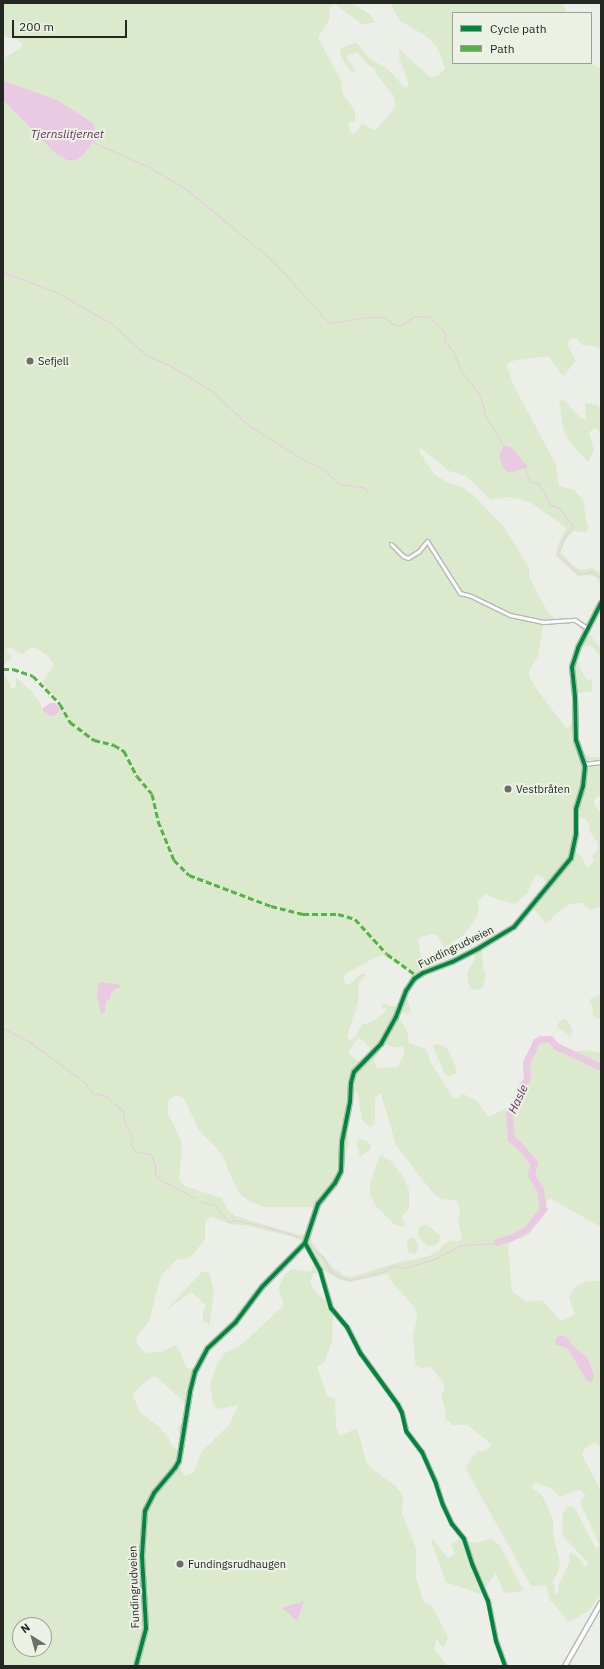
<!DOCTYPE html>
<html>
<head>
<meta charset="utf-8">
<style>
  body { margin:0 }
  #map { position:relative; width:604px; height:1669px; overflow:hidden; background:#ebefe8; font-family:"IBM Plex Sans",sans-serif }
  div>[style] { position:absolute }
  .green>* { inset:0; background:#dbe9cd }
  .water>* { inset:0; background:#eac9e3 }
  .stream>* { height:1px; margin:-0.5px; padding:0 0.5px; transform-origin:0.5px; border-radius:0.5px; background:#eac9e3 }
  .river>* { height:7px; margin:-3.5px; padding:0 3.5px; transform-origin:3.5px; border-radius:3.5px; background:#eac9e3 }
  .roads { filter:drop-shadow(1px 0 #b5b8b3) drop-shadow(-1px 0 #b5b8b3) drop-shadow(0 1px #b5b8b3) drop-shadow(0 -1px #b5b8b3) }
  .minor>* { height:3px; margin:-1.5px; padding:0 1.5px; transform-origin:1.5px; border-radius:1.5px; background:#fcfdfc }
  .tertiary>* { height:4px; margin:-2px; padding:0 2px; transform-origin:2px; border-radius:2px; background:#fcfdfc }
  .quiet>* { height:3px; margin-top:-1.5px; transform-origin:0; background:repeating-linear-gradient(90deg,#55b245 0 6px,transparent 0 9px) }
  .cycleway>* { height:4px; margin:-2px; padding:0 2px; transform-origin:2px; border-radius:2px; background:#00873e }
  .dots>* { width:11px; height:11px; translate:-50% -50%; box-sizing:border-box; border:2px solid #ebf2e5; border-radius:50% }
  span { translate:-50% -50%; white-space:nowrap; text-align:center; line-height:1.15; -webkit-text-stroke:4px #ebf2e5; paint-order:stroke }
  .poi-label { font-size:11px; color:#252723 }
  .left { translate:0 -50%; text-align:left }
  .street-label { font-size:11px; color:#252723 }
  .water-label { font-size:12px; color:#682e61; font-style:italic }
  .frame { position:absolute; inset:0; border:4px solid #252723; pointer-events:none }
  .legend { position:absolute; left:452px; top:12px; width:140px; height:52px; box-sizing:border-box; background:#ebf2e5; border:1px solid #9ca197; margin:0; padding:5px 7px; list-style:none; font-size:12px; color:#252723 }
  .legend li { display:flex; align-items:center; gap:8px; height:20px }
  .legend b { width:20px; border:1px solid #9ca197 }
  .north { position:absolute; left:12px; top:1617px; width:40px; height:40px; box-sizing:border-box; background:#ebf2e5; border:1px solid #9ca197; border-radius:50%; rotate:323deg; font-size:11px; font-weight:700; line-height:16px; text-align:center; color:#252723 }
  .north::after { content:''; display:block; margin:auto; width:14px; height:18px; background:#6a6d68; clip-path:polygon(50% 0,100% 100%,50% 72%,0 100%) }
  .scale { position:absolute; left:12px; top:20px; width:115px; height:18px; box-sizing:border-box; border:2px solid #252723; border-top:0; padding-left:5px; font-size:12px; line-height:14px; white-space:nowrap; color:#252723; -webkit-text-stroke:3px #ebf2e5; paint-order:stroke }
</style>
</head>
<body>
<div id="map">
  <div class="green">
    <div style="clip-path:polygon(evenodd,3px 3px,352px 3px,371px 15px,375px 23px,362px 24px,335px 4px,330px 8px,329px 20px,318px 37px,342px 83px,342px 93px,355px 111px,355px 121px,348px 124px,350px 133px,354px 134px,362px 124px,375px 130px,390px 114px,396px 105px,394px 96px,376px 74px,375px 69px,367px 64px,357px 52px,347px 55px,347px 59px,356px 71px,353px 73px,347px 67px,341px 56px,340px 51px,343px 47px,356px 43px,359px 45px,369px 58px,389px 70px,405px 88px,409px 85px,399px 57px,399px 49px,430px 77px,439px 75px,445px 68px,437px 47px,429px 38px,399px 20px,390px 3px,562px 3px,567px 13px,453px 13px,453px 63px,588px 63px,601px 68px,601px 350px,596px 347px,582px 345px,577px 339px,570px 339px,567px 344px,576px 361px,563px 376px,548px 356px,516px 360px,510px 362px,507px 365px,512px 382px,556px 465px,559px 486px,574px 490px,584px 501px,585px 516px,588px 528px,586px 532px,573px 531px,567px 537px,561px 550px,562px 554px,576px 568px,584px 570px,592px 568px,600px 572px,601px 584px,595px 577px,590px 575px,578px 576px,556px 556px,557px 547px,566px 528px,554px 519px,533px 504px,520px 499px,508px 497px,491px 500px,466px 476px,449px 471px,421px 448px,419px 451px,433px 473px,446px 482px,462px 487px,472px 494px,504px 527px,529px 568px,529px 577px,533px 585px,549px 614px,553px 617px,556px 619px,573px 618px,585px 623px,588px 622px,594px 607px,601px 599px,601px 609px,588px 632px,601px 649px,601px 663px,599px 655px,594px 648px,590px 645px,583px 647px,579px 658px,578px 664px,587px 680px,592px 679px,592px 691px,579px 693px,577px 694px,577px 700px,578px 740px,584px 754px,590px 757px,601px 757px,601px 796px,596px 797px,594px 802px,594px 805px,601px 812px,601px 907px,590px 910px,582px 903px,570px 904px,560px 910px,546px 924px,533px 908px,515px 929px,482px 949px,483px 966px,486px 975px,483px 988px,477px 990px,472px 989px,469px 985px,467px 972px,475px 959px,474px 955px,471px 955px,418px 979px,412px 986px,407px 998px,411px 1011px,407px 1014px,403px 1012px,399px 1017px,407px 1031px,409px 1043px,426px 1049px,431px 1063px,452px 1096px,457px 1099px,463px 1094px,477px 1101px,488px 1117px,506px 1109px,519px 1099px,521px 1088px,527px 1078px,526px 1063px,536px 1042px,540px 1039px,550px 1039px,556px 1046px,575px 1052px,587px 1050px,601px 1053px,601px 1227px,550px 1198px,546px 1202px,545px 1212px,528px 1234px,523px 1238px,516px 1239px,508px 1245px,512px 1291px,526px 1302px,542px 1300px,561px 1321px,575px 1314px,569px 1298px,575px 1287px,587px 1281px,601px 1281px,601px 1448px,597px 1444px,593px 1443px,584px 1449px,582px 1455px,601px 1491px,601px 1595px,587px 1612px,569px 1622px,550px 1600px,546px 1585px,531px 1586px,466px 1469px,471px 1458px,477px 1452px,489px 1449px,491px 1444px,468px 1425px,453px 1425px,445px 1418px,446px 1412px,441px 1396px,444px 1390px,444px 1384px,431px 1367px,422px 1368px,416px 1365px,415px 1360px,413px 1336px,417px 1318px,416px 1309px,391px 1281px,388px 1274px,350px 1282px,340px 1280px,324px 1270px,321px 1273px,313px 1273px,310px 1283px,317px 1294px,325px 1299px,333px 1315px,332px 1341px,324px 1363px,317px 1367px,328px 1397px,335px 1398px,336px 1427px,340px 1436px,355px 1429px,358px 1431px,366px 1461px,371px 1468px,395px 1486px,403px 1495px,402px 1514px,416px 1548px,416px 1577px,423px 1601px,432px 1606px,448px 1637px,444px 1647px,442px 1647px,437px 1639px,434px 1648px,447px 1666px,3px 1666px,3px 674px,7px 678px,11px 688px,16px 687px,16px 677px,31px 691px,40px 703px,43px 711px,59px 711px,59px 707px,63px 704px,48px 690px,43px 682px,54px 665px,48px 656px,35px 647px,28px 649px,23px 654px,17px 652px,12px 647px,6px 649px,12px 658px,3px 665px,3px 100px,56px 154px,67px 160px,90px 146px,95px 131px,93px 123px,86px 118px,3px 81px,3px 59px,22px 47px,22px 44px,17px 39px,3px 36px,3px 3px,574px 621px,578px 624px,583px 633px,572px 655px,570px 668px,573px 718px,570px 726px,566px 728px,538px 691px,529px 676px,529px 671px,538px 656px,543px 626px,574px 621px,3px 3px,577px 818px,585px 819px,589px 824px,590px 832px,598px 843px,598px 849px,592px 856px,594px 860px,588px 868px,584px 863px,583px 858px,575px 851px,577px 818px,3px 3px,537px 874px,543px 877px,546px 883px,514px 925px,450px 961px,425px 966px,422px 965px,418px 940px,420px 937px,433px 934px,437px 935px,443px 946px,445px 947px,465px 934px,478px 914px,479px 907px,477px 901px,487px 893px,491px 897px,515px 904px,529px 891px,530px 886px,537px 874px,3px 3px,382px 955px,412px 973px,412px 979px,399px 1005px,397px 1007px,390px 1006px,383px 1003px,383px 1000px,382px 1007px,388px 1009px,373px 1021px,367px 1024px,362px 1024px,357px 1034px,350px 1041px,347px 1036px,358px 1002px,359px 982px,367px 974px,361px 974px,349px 985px,345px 984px,344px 976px,347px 973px,374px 958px,382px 955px,3px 3px,119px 988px,115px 989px,110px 995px,105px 1008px,105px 1013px,97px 996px,98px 989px,119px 988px,3px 3px,358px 1038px,363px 1040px,373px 1051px,359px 1062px,350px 1055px,349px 1051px,358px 1038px,3px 3px,385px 1044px,393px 1047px,403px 1047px,405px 1051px,398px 1067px,378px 1068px,375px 1064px,374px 1059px,385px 1044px,3px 3px,353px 1091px,358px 1093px,362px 1120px,370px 1127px,375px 1124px,375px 1099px,378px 1094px,381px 1094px,396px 1145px,433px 1193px,442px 1199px,456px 1200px,460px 1209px,458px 1220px,462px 1239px,458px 1242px,450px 1240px,442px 1246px,440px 1250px,429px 1256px,393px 1264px,352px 1277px,345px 1276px,333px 1268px,312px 1242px,311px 1237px,317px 1213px,341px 1180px,342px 1174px,346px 1152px,349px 1144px,347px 1131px,353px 1091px,3px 3px,178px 1095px,184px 1098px,198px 1129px,222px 1154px,234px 1184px,241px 1195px,251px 1202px,265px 1207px,312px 1207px,313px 1210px,306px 1233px,299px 1235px,235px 1216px,228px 1210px,222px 1198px,184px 1186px,179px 1178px,182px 1152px,181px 1140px,168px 1114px,168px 1101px,172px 1097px,178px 1095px,3px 3px,213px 1217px,230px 1224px,244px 1225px,290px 1236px,303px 1241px,288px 1259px,260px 1284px,235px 1321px,206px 1349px,195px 1367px,187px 1369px,181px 1353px,175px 1345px,162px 1352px,145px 1353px,136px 1342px,137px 1337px,149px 1321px,161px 1276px,176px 1260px,190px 1258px,205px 1239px,205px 1221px,213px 1217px,3px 3px,304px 1249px,307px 1249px,308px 1254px,313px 1260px,313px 1267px,311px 1272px,292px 1269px,284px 1276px,280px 1284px,279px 1290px,284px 1305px,240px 1346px,225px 1353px,218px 1363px,210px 1384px,213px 1403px,217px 1409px,239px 1405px,228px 1426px,202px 1451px,193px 1473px,185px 1476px,181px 1471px,180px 1465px,189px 1409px,194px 1384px,205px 1357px,212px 1348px,239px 1322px,269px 1284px,304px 1249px,3px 3px,567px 1337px,574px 1347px,587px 1357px,594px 1375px,588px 1382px,567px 1348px,567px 1337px,3px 3px,151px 1377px,157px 1377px,182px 1400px,185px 1404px,182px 1423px,177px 1428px,181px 1437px,179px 1449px,177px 1450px,170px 1443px,169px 1438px,159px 1427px,141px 1413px,133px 1396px,135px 1391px,151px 1377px,3px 3px,536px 1482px,552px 1489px,559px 1496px,564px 1496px,573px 1491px,581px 1490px,586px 1496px,581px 1500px,581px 1505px,600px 1545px,596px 1549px,574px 1507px,568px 1506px,563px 1513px,562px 1531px,564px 1537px,589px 1564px,585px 1567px,578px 1557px,570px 1552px,569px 1563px,559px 1585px,558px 1594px,554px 1592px,555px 1586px,552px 1582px,558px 1572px,560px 1564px,553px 1533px,553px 1520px,546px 1502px,540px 1493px,533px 1490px,532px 1485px,536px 1482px,3px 3px,20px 1625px,44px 1625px,44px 1649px,20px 1649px,20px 1625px)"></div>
    <div style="clip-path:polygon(559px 399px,565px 401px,581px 419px,586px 419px,585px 403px,598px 405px,601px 411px,601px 433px,595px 428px,589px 432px,594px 451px,588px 462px,572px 445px,565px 434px,563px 428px)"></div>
    <div style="clip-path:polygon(601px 994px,601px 1018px,597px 1019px,593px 1015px,592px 1006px,589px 1000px)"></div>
    <div style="clip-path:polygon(562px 1019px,567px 1020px,572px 1029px,571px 1036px,558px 1028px,557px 1025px)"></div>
    <div style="clip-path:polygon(435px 1044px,444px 1046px,448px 1050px,457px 1070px,456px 1073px,449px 1077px,445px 1075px,434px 1049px,433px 1046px)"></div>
    <div style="clip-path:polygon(361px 1139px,368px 1142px,371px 1146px,370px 1150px,360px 1157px,357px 1144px,357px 1140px)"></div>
    <div style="clip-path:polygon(382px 1155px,392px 1162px,405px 1180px,409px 1191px,409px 1210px,403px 1214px,402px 1219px,405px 1225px,402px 1227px,395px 1225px,376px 1206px,370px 1195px,370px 1183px,379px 1157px)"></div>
    <div style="clip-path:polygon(423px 1225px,427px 1225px,441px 1236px,439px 1242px,435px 1245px,428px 1246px,422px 1242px,418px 1235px,418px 1229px)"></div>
    <div style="clip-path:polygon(410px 1238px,413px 1238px,418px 1244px,417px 1252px,414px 1254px,408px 1252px,407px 1241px)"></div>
    <div style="clip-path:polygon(202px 1272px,208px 1272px,210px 1275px,214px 1291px,209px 1328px,208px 1323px,203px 1322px,203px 1312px,206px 1305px,191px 1292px,165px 1311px)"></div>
    <div style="clip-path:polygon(433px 1539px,448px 1558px,455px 1554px,451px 1544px,459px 1539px,474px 1543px,491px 1539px,500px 1546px,524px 1591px,504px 1593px,496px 1573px,480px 1594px,446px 1582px,431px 1541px)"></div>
  </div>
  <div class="water">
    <div style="clip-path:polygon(3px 81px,57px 100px,93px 123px,95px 131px,93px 142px,84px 154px,76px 160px,67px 160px,56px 154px,3px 100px)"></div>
    <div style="clip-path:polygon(504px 446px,511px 447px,528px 467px,509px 473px,503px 468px,499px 456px)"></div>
    <div style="clip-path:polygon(50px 703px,55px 703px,59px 707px,59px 711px,56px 715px,52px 716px,43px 711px,43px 708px)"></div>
    <div style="clip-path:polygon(101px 982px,121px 985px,121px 987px,115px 989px,110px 995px,111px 998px,107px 1001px,105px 1008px,105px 1013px,101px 1013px,97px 996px,98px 984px)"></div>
    <div style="clip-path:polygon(562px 1335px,567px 1337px,574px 1347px,587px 1357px,594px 1375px,592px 1382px,588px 1382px,567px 1348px,557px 1345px,555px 1342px,556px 1338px)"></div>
    <div style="clip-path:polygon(304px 1601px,297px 1621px,282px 1608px)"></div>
  </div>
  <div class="stream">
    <div style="left:93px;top:142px;width:61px;rotate:24.1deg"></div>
    <div style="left:149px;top:167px;width:43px;rotate:30.7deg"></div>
    <div style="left:186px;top:189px;width:110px;rotate:39.5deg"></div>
    <div style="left:271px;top:259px;width:86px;rotate:47.8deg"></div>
    <div style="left:329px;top:323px;width:41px;rotate:-8.3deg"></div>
    <div style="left:370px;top:317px;width:13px"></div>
    <div style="left:383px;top:317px;width:14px;rotate:34deg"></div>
    <div style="left:395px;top:325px;width:5px;rotate:11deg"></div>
    <div style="left:400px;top:326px;width:18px;rotate:-34deg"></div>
    <div style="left:415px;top:316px;width:15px;rotate:4deg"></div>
    <div style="left:430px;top:317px;width:10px;rotate:45deg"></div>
    <div style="left:3px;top:272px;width:57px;rotate:20.7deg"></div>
    <div style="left:56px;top:292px;width:64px;rotate:29.7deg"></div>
    <div style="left:112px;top:324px;width:45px;rotate:42.3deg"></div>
    <div style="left:145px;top:354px;width:29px;rotate:25deg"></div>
    <div style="left:171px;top:366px;width:48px;rotate:31.4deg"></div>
    <div style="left:212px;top:391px;width:48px;rotate:43.3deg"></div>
    <div style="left:247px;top:424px;width:30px;rotate:33deg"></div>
    <div style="left:272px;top:440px;width:38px;rotate:32deg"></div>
    <div style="left:304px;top:460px;width:20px;rotate:24deg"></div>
    <div style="left:322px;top:468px;width:23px;rotate:43deg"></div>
    <div style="left:339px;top:484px;width:24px;rotate:7deg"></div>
    <div style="left:363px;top:487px;width:9px;rotate:49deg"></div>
    <div style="left:438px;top:325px;width:8px;rotate:45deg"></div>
    <div style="left:444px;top:331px;width:4px;rotate:63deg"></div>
    <div style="left:446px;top:335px;width:6px;rotate:108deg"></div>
    <div style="left:444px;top:341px;width:13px;rotate:48deg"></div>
    <div style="left:453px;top:351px;width:22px;rotate:68deg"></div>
    <div style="left:461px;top:371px;width:28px;rotate:51deg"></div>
    <div style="left:479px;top:393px;width:16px;rotate:72deg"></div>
    <div style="left:484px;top:408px;width:6px;rotate:90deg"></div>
    <div style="left:484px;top:414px;width:38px;rotate:58deg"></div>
    <div style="left:525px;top:469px;width:14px;rotate:69deg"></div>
    <div style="left:530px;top:482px;width:8px;rotate:7deg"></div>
    <div style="left:538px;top:483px;width:26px;rotate:59deg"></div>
    <div style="left:551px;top:505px;width:9px;rotate:21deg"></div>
    <div style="left:559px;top:508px;width:23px;rotate:52deg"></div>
    <div style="left:573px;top:526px;width:19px;rotate:126deg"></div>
    <div style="left:562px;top:541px;width:6px;rotate:99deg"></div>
    <div style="left:561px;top:547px;width:4px;rotate:146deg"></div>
    <div style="left:558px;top:549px;width:6px;rotate:90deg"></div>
    <div style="left:558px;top:555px;width:27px;rotate:42deg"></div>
    <div style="left:578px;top:573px;width:6px;rotate:9deg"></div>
    <div style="left:584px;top:574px;width:9px;rotate:-21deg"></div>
    <div style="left:592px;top:571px;width:11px;rotate:38deg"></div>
    <div style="left:3px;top:1028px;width:30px;rotate:27deg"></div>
    <div style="left:30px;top:1042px;width:67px;rotate:36.5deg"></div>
    <div style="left:84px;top:1082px;width:14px;rotate:51deg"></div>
    <div style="left:93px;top:1093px;width:11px;rotate:10deg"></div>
    <div style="left:104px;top:1095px;width:9px;rotate:36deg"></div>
    <div style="left:115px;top:1104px;width:11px;rotate:41deg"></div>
    <div style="left:123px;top:1111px;width:13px;rotate:81deg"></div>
    <div style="left:125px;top:1124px;width:14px;rotate:60deg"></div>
    <div style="left:132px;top:1136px;width:8px;rotate:104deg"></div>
    <div style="left:130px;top:1144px;width:9px;rotate:54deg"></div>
    <div style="left:135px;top:1151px;width:16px;rotate:11deg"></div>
    <div style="left:151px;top:1154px;width:12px;rotate:70deg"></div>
    <div style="left:155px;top:1165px;width:9px;rotate:90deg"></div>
    <div style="left:155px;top:1174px;width:6px;rotate:51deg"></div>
    <div style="left:159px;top:1179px;width:41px;rotate:27.8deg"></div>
    <div style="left:199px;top:1201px;width:16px;rotate:14deg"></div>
    <div style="left:215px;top:1205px;width:9px;rotate:58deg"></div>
    <div style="left:220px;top:1213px;width:13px;rotate:45deg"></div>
    <div style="left:229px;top:1222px;width:5px;rotate:-22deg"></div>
    <div style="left:234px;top:1220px;width:34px;rotate:12deg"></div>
    <div style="left:267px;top:1227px;width:38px;rotate:17deg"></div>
    <div style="left:309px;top:1243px;width:11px;rotate:52deg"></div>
    <div style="left:316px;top:1252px;width:10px;rotate:37deg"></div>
    <div style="left:324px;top:1258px;width:13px;rotate:67deg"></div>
    <div style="left:329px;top:1270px;width:10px;rotate:37deg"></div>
    <div style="left:337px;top:1276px;width:13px;rotate:18deg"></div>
    <div style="left:349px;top:1280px;width:37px;rotate:-14deg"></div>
    <div style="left:385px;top:1271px;width:9px;rotate:-36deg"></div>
    <div style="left:392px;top:1266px;width:13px;rotate:9deg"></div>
    <div style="left:405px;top:1268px;width:28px;rotate:-17deg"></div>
    <div style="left:432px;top:1260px;width:33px;rotate:-27deg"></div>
    <div style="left:461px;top:1245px;width:35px;rotate:-3deg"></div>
  </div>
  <div class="river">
    <div style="left:497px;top:1242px;width:16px;rotate:-18deg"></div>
    <div style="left:512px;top:1237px;width:17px;rotate:-28deg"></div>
    <div style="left:527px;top:1229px;width:26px;rotate:-51deg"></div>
    <div style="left:543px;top:1209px;width:19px;rotate:-99deg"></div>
    <div style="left:540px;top:1190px;width:17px;rotate:-121deg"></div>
    <div style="left:531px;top:1175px;width:12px;rotate:-76deg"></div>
    <div style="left:534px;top:1163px;width:25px;rotate:-130deg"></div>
    <div style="left:518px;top:1144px;width:9px;rotate:-144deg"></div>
    <div style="left:511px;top:1139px;width:25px;rotate:-95deg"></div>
    <div style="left:509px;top:1114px;width:18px;rotate:-56deg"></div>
    <div style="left:519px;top:1099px;width:11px;rotate:-80deg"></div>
    <div style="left:521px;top:1088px;width:12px;rotate:-59deg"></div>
    <div style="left:527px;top:1078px;width:15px;rotate:-94deg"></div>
    <div style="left:526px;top:1063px;width:23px;rotate:-65deg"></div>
    <div style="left:536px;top:1042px;width:5px;rotate:-37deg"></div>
    <div style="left:540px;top:1039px;width:10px"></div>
    <div style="left:550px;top:1039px;width:9px;rotate:49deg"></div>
    <div style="left:556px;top:1046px;width:50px;rotate:25deg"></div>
  </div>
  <div class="roads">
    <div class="minor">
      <div style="left:391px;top:544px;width:17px;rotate:45deg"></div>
      <div style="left:403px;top:556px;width:5px;rotate:22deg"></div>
      <div style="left:408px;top:558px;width:13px;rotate:-32deg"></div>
      <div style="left:419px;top:551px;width:13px;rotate:-51deg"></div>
      <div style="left:427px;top:541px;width:62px;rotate:57.6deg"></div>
      <div style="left:460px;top:593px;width:11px;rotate:15deg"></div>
      <div style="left:471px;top:596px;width:43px;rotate:26deg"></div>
      <div style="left:510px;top:615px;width:34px;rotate:12deg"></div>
      <div style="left:543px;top:622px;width:32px;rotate:-4deg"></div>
      <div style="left:575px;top:620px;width:14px;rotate:34deg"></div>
      <div style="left:584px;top:764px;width:17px;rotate:-7deg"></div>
      <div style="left:305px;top:1243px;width:31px;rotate:61deg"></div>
      <div style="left:320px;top:1270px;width:40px;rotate:74deg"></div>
      <div style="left:331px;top:1308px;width:25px;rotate:50deg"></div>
      <div style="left:347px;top:1327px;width:30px;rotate:63deg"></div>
      <div style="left:361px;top:1354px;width:63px;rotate:54deg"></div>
      <div style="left:398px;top:1405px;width:9px;rotate:63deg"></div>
      <div style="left:402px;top:1413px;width:18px;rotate:77deg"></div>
      <div style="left:406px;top:1431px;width:26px;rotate:53deg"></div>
      <div style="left:422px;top:1452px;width:35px;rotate:66deg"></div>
      <div style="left:436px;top:1484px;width:22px;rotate:72deg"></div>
      <div style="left:443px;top:1505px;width:21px;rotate:65deg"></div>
      <div style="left:452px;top:1524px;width:19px;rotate:51deg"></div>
      <div style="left:464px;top:1539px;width:28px;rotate:72deg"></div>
      <div style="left:473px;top:1566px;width:38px;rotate:67deg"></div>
      <div style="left:488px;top:1601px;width:41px;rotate:78.7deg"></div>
      <div style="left:496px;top:1641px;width:27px;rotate:70deg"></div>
    </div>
    <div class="tertiary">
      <div style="left:136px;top:1666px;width:39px;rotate:-75deg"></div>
      <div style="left:146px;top:1628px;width:72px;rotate:-93.2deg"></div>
      <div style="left:142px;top:1556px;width:45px;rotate:-86.2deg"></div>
      <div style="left:145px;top:1511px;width:20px;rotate:-63deg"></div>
      <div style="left:154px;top:1493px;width:33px;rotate:-50deg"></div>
      <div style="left:175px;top:1468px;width:8px;rotate:-60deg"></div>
      <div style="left:179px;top:1461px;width:70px;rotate:-80.9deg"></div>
      <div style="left:190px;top:1392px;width:21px;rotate:-76deg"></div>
      <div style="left:195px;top:1372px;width:27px;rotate:-62deg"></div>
      <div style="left:208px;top:1348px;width:37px;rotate:-43deg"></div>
      <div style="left:235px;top:1323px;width:45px;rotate:-53.1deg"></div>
      <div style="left:262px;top:1287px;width:62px;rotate:-45.7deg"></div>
      <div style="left:305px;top:1243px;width:41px;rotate:-71.6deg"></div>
      <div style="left:318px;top:1204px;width:27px;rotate:-51deg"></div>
      <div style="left:335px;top:1183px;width:13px;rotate:-63deg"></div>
      <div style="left:341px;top:1171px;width:29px;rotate:-88deg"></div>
      <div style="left:342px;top:1142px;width:41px;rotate:-78.7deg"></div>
      <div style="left:350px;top:1102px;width:19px;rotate:-87deg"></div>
      <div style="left:351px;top:1083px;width:11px;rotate:-75deg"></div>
      <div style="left:354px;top:1072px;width:39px;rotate:-46deg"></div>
      <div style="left:381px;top:1044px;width:31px;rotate:-61deg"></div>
      <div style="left:396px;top:1017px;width:28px;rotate:-69deg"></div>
      <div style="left:406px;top:991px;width:14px;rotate:-56deg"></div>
      <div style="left:414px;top:979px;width:11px;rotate:-34deg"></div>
      <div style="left:423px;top:973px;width:31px;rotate:-21deg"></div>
      <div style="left:452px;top:962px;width:30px;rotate:-27deg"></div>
      <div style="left:479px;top:948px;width:41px;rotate:-31deg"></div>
      <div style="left:514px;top:927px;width:89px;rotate:-50.4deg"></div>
      <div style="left:571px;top:858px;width:25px;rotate:-78deg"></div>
      <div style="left:576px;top:834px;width:25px;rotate:-90deg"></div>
      <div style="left:576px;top:809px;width:24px;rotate:-73deg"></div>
      <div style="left:583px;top:786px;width:20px;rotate:-84deg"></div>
      <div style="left:585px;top:766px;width:28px;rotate:-109deg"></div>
      <div style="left:576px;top:740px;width:44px;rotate:-91.3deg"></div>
      <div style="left:575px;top:696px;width:29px;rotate:-96deg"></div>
      <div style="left:572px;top:667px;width:20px;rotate:-72deg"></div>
      <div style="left:578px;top:648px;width:51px;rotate:-62.9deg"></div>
      <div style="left:565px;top:1666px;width:73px;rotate:-60.3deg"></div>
    </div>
  </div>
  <div class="quiet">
    <div style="left:3px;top:669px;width:10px"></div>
    <div style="left:13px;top:669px;width:21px;rotate:19deg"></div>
    <div style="left:33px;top:676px;width:39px;rotate:46deg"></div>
    <div style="left:60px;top:704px;width:21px;rotate:61deg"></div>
    <div style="left:70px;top:722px;width:30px;rotate:37deg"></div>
    <div style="left:94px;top:740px;width:21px;rotate:14deg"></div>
    <div style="left:114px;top:745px;width:12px;rotate:31deg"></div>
    <div style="left:124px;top:751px;width:28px;rotate:63deg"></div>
    <div style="left:137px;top:776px;width:23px;rotate:50deg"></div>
    <div style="left:152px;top:794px;width:28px;rotate:77deg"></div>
    <div style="left:158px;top:821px;width:42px;rotate:67.7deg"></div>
    <div style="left:174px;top:860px;width:21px;rotate:45deg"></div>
    <div style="left:189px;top:875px;width:88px;rotate:20.7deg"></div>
    <div style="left:271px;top:906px;width:33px;rotate:14deg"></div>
    <div style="left:303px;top:914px;width:35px"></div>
    <div style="left:338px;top:914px;width:18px;rotate:16deg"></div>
    <div style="left:355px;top:919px;width:47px;rotate:47.6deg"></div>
    <div style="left:387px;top:954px;width:37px;rotate:36deg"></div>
  </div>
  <div class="cycleway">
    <div style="left:305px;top:1243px;width:31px;rotate:61deg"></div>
    <div style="left:320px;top:1270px;width:40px;rotate:74deg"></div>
    <div style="left:331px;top:1308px;width:25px;rotate:50deg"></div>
    <div style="left:347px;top:1327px;width:30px;rotate:63deg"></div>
    <div style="left:361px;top:1354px;width:63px;rotate:54deg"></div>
    <div style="left:398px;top:1405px;width:9px;rotate:63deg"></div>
    <div style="left:402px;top:1413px;width:18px;rotate:77deg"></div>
    <div style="left:406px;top:1431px;width:26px;rotate:53deg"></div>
    <div style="left:422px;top:1452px;width:35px;rotate:66deg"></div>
    <div style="left:436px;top:1484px;width:22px;rotate:72deg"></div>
    <div style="left:443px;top:1505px;width:21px;rotate:65deg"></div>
    <div style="left:452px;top:1524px;width:19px;rotate:51deg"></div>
    <div style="left:464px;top:1539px;width:28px;rotate:72deg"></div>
    <div style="left:473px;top:1566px;width:38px;rotate:67deg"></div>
    <div style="left:488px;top:1601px;width:41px;rotate:78.7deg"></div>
    <div style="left:496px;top:1641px;width:27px;rotate:70deg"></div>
    <div style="left:136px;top:1666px;width:39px;rotate:-75deg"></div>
    <div style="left:146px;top:1628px;width:72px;rotate:-93.2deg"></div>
    <div style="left:142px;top:1556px;width:45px;rotate:-86.2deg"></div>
    <div style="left:145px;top:1511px;width:20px;rotate:-63deg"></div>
    <div style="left:154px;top:1493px;width:33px;rotate:-50deg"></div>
    <div style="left:175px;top:1468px;width:8px;rotate:-60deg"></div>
    <div style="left:179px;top:1461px;width:70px;rotate:-80.9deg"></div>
    <div style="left:190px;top:1392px;width:21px;rotate:-76deg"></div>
    <div style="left:195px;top:1372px;width:27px;rotate:-62deg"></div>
    <div style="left:208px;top:1348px;width:37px;rotate:-43deg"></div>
    <div style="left:235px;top:1323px;width:45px;rotate:-53.1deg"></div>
    <div style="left:262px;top:1287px;width:62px;rotate:-45.7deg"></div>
    <div style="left:305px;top:1243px;width:41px;rotate:-71.6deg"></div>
    <div style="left:318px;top:1204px;width:27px;rotate:-51deg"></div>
    <div style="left:335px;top:1183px;width:13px;rotate:-63deg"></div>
    <div style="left:341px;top:1171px;width:29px;rotate:-88deg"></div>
    <div style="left:342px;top:1142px;width:41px;rotate:-78.7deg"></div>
    <div style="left:350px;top:1102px;width:19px;rotate:-87deg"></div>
    <div style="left:351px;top:1083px;width:11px;rotate:-75deg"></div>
    <div style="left:354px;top:1072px;width:39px;rotate:-46deg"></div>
    <div style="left:381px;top:1044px;width:31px;rotate:-61deg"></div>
    <div style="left:396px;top:1017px;width:28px;rotate:-69deg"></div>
    <div style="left:406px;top:991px;width:14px;rotate:-56deg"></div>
    <div style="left:414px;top:979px;width:11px;rotate:-34deg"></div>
    <div style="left:423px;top:973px;width:31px;rotate:-21deg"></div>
    <div style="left:452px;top:962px;width:30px;rotate:-27deg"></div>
    <div style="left:479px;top:948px;width:41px;rotate:-31deg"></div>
    <div style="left:514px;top:927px;width:89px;rotate:-50.4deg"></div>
    <div style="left:571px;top:858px;width:25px;rotate:-78deg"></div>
    <div style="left:576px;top:834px;width:25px;rotate:-90deg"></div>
    <div style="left:576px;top:809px;width:24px;rotate:-73deg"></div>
    <div style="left:583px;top:786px;width:20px;rotate:-84deg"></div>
    <div style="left:585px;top:766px;width:28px;rotate:-109deg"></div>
    <div style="left:576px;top:740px;width:44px;rotate:-91.3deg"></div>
    <div style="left:575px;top:696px;width:29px;rotate:-96deg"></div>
    <div style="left:572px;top:667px;width:20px;rotate:-72deg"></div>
    <div style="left:578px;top:648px;width:51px;rotate:-62.9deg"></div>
  </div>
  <div class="dots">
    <div style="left:30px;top:361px;background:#6a6d68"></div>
    <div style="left:508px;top:789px;background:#6a6d68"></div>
    <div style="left:180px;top:1564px;background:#6a6d68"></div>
  </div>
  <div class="poi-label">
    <span class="left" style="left:38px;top:361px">Sefjell</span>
    <span class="left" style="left:516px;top:789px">Vestbråten</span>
    <span class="left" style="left:188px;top:1564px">Fundingsrudhaugen</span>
  </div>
  <div class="street-label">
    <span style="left:456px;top:947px;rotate:-26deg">Fundingrudveien</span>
    <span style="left:134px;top:1587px;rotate:-92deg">Fundingrudveien</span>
  </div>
  <div class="water-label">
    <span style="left:67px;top:134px">Tjernslitjernet</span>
    <span style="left:518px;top:1099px;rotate:-65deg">Hasle</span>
  </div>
  <div class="frame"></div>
  <ul class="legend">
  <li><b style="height:5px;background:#00873e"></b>Cycle path</li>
  <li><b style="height:5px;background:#55b245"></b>Path</li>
  </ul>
  <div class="north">N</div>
  <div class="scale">200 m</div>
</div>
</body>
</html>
